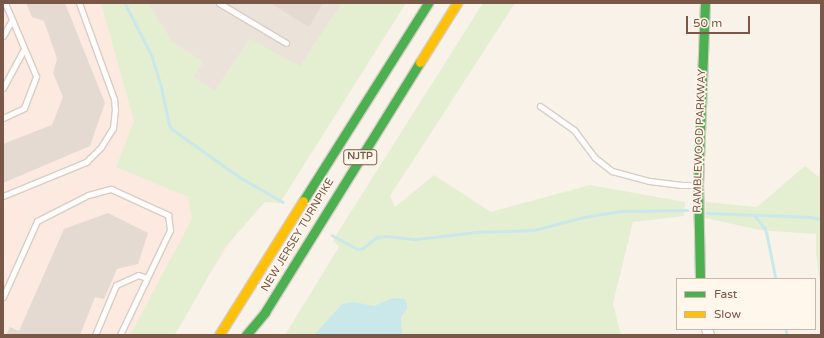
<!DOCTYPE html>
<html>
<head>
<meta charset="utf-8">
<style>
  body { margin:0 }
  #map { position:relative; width:824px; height:338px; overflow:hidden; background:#f8f2e9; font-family:"Varela Round",sans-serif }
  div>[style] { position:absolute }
  .commercial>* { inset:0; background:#fce9df }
  .industrial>* { inset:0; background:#ebe2da }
  .green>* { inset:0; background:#e4efd2 }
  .water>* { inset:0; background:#cae8ea }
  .stream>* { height:2.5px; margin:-1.25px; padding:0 1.25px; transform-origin:1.25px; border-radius:1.25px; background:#cae8ea }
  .building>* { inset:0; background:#e5dad1 }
  .roads { filter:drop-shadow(1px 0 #d6cec6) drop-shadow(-1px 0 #d6cec6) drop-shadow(0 1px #d6cec6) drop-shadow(0 -1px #d6cec6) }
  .lane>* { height:5px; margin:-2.5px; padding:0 2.5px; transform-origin:2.5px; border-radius:2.5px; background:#fefdfc }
  .street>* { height:10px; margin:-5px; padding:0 5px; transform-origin:5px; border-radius:5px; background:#fefdfc }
  .fast>* { height:9px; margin:-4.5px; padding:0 4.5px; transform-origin:4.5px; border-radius:4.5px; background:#4caf50 }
  .slow>* { height:9px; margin:-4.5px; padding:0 4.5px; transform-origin:4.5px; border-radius:4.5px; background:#ffc107 }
  span { translate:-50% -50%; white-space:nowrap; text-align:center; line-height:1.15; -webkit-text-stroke:3.5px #fff7ec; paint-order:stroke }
  .shield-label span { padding:1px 3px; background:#fff7ec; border:1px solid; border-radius:3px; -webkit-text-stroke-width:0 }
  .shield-label { font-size:10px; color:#795847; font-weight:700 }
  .street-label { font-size:11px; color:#795847 }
  .frame { position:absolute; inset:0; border:4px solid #795847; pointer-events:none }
  .legend { position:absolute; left:676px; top:278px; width:140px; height:52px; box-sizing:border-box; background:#fff7ec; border:1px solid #c9b7aa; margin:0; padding:5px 7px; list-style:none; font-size:12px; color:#795847 }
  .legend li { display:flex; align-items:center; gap:8px; height:20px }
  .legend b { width:20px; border:1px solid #c9b7aa }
  .scale { position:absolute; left:686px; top:16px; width:64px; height:18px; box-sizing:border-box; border:2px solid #795847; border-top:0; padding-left:5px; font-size:12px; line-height:14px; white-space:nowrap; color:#795847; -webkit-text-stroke:3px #fff7ec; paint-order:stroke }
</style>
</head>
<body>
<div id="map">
  <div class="commercial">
    <div style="clip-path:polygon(3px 3px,386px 3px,170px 335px,3px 335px)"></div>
  </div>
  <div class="industrial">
    <div style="clip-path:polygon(147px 3px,342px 3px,300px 67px,250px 39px,215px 91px,193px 77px,203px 62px,172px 42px)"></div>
  </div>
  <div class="green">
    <div style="clip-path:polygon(101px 3px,147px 3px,172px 42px,203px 62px,193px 77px,215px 91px,250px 39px,300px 66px,342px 3px,406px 3px,280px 203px,265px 202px,225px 247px,175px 335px,130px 335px,192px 219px,188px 197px,116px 167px,134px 121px)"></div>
    <div style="clip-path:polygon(483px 3px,515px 3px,390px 196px,395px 207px,434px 175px,491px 212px,590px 185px,685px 202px,684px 216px,633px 222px,613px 303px,621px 335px,285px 335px,339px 247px,333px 240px)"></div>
    <div style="clip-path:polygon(821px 134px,821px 292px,816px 253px,816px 234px,760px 230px,705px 218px,706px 202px,757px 207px,805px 166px,819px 177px)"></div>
  </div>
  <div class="water">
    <div style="clip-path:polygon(393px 298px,404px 299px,407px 303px,407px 309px,401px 317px,402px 335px,314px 335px,342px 304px,354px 302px,374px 306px)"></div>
  </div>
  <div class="stream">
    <div style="left:125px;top:3px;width:59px;rotate:63deg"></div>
    <div style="left:152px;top:56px;width:30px;rotate:73deg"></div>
    <div style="left:161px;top:85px;width:40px;rotate:78deg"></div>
    <div style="left:169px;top:124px;width:6px;rotate:59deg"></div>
    <div style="left:172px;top:129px;width:85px;rotate:35.4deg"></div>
    <div style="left:241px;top:178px;width:48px;rotate:29.7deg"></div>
    <div style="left:707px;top:213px;width:103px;rotate:2.2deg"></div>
    <div style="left:810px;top:217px;width:11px;rotate:10deg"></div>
    <div style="left:755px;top:216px;width:16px;rotate:50deg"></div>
    <div style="left:765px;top:228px;width:6px;rotate:72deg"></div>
    <div style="left:767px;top:234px;width:46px;rotate:78.7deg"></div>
    <div style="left:332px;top:235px;width:29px;rotate:29deg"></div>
    <div style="left:357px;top:249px;width:6px;rotate:-9deg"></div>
    <div style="left:363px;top:248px;width:18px;rotate:-38deg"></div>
    <div style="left:377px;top:237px;width:9px;rotate:-6deg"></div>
    <div style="left:386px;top:236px;width:30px;rotate:6deg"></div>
    <div style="left:416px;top:239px;width:60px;rotate:-6.7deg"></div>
    <div style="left:476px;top:232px;width:58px;rotate:-2deg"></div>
    <div style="left:534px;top:230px;width:52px;rotate:-14.6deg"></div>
    <div style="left:584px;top:217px;width:39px;rotate:-9deg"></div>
    <div style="left:623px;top:211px;width:64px;rotate:-0.9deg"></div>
    <div style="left:786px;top:329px;width:6px;rotate:81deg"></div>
  </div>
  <div class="building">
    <div style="clip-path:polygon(26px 3px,65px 3px,105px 103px,90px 146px,3px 183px,3px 144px,52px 125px,63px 97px,53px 73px,57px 59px,44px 21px,32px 17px)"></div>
    <div style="clip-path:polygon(270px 3px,323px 3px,309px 27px)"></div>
    <div style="clip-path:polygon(108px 213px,148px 233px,138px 264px,117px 269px,104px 299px,95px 297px,80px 335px,6px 335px,10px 327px,19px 331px,64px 229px)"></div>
  </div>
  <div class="roads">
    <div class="lane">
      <div style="left:219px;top:3px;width:78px;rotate:30.8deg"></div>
      <div style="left:3px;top:36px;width:18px;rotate:-61deg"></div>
      <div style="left:3px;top:88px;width:44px;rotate:-61.7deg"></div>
      <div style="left:540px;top:106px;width:42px;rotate:35.2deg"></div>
      <div style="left:574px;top:130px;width:34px;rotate:53deg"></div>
      <div style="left:594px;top:157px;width:23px;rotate:38deg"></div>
      <div style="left:612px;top:171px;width:38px;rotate:15deg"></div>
      <div style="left:649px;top:181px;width:33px;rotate:7deg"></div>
      <div style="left:682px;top:185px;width:15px"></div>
      <div style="left:3px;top:118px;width:23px;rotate:-25deg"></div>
      <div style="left:24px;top:108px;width:34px;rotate:-69deg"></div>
      <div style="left:36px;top:76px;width:79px;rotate:-113deg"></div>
      <div style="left:3px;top:196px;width:90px;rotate:-22.3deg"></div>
      <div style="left:86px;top:162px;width:21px;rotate:-45deg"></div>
      <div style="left:101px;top:147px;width:22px;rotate:-58deg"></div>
      <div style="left:113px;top:128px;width:18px;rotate:-84deg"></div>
      <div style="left:115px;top:110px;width:11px;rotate:-95deg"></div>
      <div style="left:114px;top:99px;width:102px;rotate:-110deg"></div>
      <div style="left:3px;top:297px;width:83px;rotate:-65.9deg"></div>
      <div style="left:37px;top:221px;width:57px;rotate:-27deg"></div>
      <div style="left:88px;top:195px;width:24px;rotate:-15deg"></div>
      <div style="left:111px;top:189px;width:63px;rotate:24.5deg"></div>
      <div style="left:168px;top:215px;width:15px;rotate:82deg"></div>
      <div style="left:170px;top:230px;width:116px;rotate:115.5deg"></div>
      <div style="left:95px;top:335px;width:54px;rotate:-67.2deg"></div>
      <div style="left:116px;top:285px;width:24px;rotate:-24deg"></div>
      <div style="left:138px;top:275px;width:9px;rotate:18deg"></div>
    </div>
    <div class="street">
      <div style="left:707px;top:329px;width:6px;rotate:72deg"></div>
    </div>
    <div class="fast">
      <div style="left:303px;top:201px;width:234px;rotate:-57.7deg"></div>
      <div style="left:700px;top:279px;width:94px;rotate:-91.2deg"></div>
      <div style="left:698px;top:185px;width:182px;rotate:-87.8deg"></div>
      <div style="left:246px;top:335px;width:30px;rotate:-50deg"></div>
      <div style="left:265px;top:312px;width:294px;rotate:-58.2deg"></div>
    </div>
    <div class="slow">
      <div style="left:420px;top:62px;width:70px;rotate:-57.9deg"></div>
      <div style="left:219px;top:335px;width:158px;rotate:-57.9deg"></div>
    </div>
  </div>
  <div class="shield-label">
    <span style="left:360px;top:157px">NJTP</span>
  </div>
  <div class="street-label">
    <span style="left:700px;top:141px;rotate:-88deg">RAMBLEWOOD PARKWAY</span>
    <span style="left:298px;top:235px;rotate:-59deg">NEW JERSEY TURNPIKE</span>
  </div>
  <div class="frame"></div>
  <ul class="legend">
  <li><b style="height:5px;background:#4caf50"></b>Fast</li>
  <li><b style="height:5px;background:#ffc107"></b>Slow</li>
  </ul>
  <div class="scale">50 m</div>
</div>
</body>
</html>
